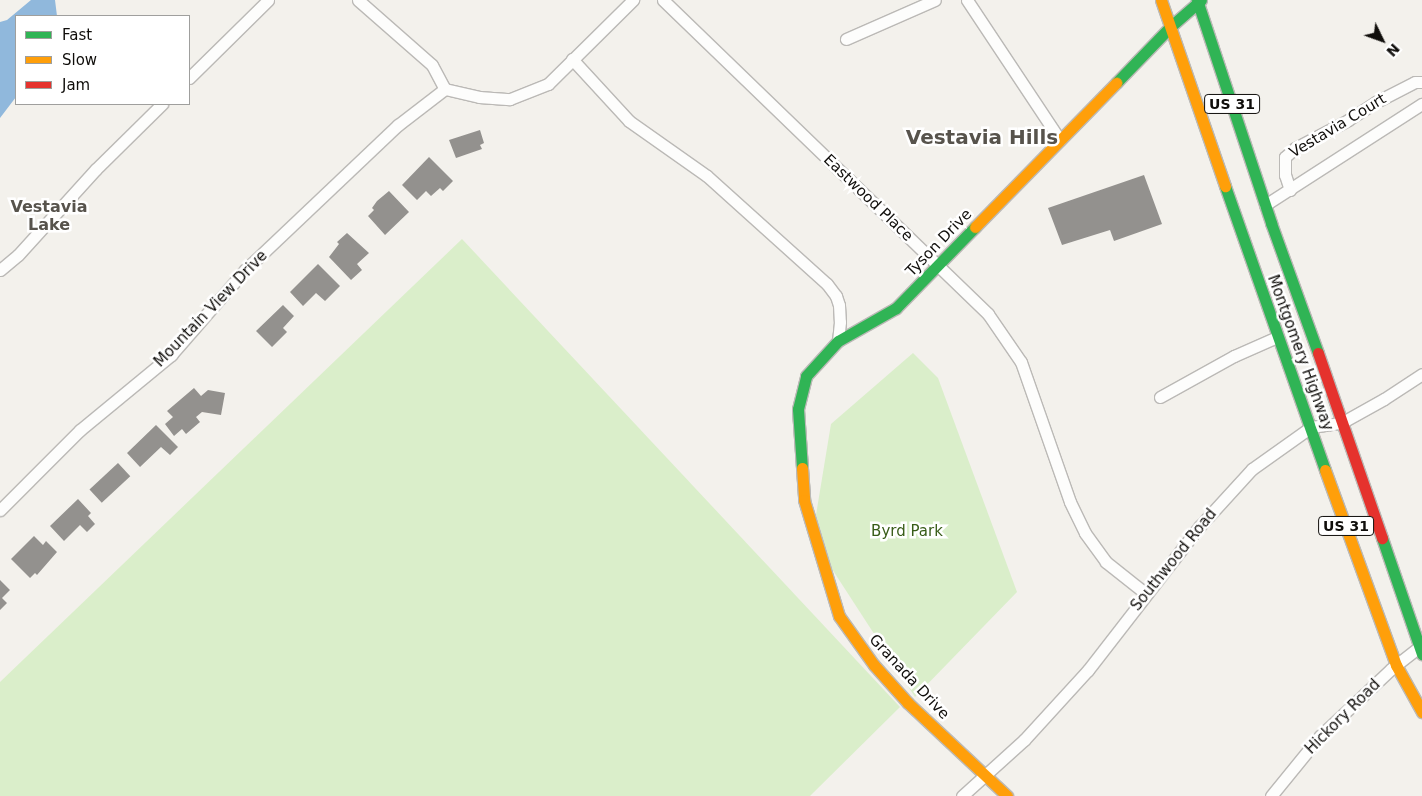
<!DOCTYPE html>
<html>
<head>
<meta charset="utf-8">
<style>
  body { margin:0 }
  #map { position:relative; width:1422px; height:796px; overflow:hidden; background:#f3f1ec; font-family:"DejaVu Sans",sans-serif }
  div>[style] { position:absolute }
  .green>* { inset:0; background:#daeeca }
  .water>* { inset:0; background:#90b8dc }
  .building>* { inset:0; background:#93918e; transform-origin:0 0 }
  .roads { filter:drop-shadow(1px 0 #bbb9b6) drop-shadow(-1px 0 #bbb9b6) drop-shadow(0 1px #bbb9b6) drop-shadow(0 -1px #bbb9b6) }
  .street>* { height:11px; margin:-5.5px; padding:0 5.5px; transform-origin:5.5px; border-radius:5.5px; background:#fdfdfc }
  .fast>* { height:11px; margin:-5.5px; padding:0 5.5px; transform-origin:5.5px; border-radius:5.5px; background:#30b455 }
  .slow>* { height:11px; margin:-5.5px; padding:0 5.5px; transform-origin:5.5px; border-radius:5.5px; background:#ff9f0a }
  .jam>* { height:11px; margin:-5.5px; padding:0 5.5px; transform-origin:5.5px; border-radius:5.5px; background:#e5322d }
  span { translate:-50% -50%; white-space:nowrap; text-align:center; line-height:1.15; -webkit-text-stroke:5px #fff; paint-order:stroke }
  .shield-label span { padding:1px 4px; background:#fff; border:1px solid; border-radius:4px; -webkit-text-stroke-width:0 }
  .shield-label { font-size:14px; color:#100e0b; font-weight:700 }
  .street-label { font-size:15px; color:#100e0b }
  .park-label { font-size:15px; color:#385c18 }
  .neighbourhood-label { font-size:16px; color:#57534c; font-weight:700 }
  .district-label { font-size:20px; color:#57534c; font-weight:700 }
  .legend { position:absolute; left:15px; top:15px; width:175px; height:90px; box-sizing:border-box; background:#fff; border:1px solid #9f9f9d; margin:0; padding:6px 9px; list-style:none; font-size:15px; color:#100e0b }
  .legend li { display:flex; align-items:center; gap:10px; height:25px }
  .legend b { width:25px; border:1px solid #9f9f9d }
  .north { position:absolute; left:1357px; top:15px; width:50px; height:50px; -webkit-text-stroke:4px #fff; paint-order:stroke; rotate:132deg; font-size:14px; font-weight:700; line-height:20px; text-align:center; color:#100e0b }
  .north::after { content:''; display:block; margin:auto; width:18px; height:22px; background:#100e0b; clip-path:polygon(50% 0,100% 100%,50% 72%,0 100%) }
</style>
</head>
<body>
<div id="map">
  <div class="green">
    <div style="clip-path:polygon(462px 239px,900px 707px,810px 796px,0 796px,0 682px)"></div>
    <div style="clip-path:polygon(913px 353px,938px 378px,1017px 592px,915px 697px,832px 569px,816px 515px,831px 424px)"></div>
  </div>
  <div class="water">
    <div style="clip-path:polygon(31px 0,55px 0,57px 16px,16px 16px,16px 97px,0 118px,0 22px,7px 20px)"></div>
  </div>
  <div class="building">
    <div style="clip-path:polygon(480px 130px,484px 143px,480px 145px,482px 149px,456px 158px,449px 140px)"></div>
    <div style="clip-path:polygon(429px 157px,453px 181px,443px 191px,440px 188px,431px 196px,426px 191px,417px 200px,402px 185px)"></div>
    <div style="clip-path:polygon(1144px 175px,1162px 224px,1114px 241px,1110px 230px,1062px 245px,1048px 208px)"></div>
    <div style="clip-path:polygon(389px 191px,409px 212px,385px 235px,368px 216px,374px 210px,372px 208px,377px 201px)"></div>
    <div style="clip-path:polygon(347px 233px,369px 253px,357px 264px,362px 270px,351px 280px,329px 257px,339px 244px,337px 242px)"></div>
    <div style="clip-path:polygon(318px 264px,340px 286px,325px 301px,316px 293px,303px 306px,290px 292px)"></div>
    <div style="clip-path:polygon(283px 305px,294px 316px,283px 328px,287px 332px,272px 347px,256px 331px)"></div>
    <div style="clip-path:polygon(194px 388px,201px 396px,208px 390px,225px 393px,221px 415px,202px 412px,196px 417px,200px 422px,186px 434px,182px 429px,174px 436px,165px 424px,173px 417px,167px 411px)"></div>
    <div style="clip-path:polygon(156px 425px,178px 447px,170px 455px,161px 447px,140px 467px,127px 453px)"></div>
    <div style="left:118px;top:463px;width:18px;height:39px;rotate:47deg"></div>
    <div style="clip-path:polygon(78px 499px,91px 513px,88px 516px,95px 524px,87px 532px,80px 525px,64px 541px,50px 526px)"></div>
    <div style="clip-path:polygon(34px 536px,43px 545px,46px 541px,57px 552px,37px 575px,35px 573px,30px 578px,11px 559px)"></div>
    <div style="clip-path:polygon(0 580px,10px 590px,2px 598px,7px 603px,0 610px)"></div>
  </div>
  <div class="roads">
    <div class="street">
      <div style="left:358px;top:0;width:98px;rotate:41.3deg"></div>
      <div style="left:432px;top:65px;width:27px;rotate:62deg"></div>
      <div style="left:663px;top:0;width:452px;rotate:44deg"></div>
      <div style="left:988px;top:314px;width:58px;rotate:55.5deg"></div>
      <div style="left:1021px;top:362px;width:148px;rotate:70.7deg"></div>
      <div style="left:1070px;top:502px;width:34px;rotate:64deg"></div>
      <div style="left:1085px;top:533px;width:36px;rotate:54deg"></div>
      <div style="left:1106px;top:562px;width:50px;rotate:38.5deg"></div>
      <div style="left:967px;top:0;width:168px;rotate:56.4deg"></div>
      <div style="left:846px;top:39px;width:97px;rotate:-23.7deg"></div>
      <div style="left:572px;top:59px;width:84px;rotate:47.4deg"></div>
      <div style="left:629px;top:121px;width:95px;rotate:35.2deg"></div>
      <div style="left:707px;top:176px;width:161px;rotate:42deg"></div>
      <div style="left:827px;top:284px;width:15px;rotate:53deg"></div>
      <div style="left:836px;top:296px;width:9px;rotate:72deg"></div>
      <div style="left:839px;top:305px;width:17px;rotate:87deg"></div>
      <div style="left:840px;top:322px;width:19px;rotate:96deg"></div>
      <div style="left:189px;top:78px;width:111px;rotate:-44.6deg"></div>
      <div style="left:445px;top:89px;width:35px;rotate:13deg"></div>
      <div style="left:479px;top:97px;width:31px;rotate:4deg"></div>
      <div style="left:510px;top:99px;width:41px;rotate:-21.5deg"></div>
      <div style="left:548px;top:84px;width:120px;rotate:-44.7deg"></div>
      <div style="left:1290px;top:190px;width:16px;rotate:-108deg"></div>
      <div style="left:1285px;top:175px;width:18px;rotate:-90deg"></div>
      <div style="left:1285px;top:157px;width:13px;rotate:-42deg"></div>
      <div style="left:1295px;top:148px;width:60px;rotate:-27.8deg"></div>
      <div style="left:1348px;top:120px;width:33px;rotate:-33deg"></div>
      <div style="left:1376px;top:102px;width:44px;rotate:-27.1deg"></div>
      <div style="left:1415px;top:82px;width:7px"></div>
      <div style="left:1265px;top:205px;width:187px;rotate:-32.8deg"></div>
      <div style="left:0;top:270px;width:23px;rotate:-40deg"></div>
      <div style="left:18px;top:255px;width:116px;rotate:-47.8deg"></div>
      <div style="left:96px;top:169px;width:93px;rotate:-44.6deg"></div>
      <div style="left:1160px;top:397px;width:85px;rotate:-29deg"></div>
      <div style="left:1234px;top:356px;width:47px;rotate:-23.8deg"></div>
      <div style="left:0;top:510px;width:113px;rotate:-45deg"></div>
      <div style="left:80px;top:430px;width:118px;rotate:-39.5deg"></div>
      <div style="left:171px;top:355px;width:113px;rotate:-49deg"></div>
      <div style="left:245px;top:270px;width:211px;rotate:-43.5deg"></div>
      <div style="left:398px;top:125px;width:59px;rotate:-37.5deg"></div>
      <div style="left:962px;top:796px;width:84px;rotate:-42.1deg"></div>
      <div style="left:1024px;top:740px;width:95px;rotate:-47.6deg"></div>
      <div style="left:1088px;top:670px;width:181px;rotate:-52.2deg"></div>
      <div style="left:1199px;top:527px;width:79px;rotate:-47.6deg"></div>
      <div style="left:1252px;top:469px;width:72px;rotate:-35.4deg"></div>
      <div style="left:1311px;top:427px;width:30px;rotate:-8deg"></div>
      <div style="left:1341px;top:423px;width:49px;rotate:-29.2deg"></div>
      <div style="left:1384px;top:399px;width:45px;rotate:-33.3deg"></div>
      <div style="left:1271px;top:796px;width:77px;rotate:-50.8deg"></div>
      <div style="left:1320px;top:736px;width:98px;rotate:-43.3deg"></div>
      <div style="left:1391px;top:669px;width:39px;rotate:-38deg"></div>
    </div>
    <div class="fast">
      <div style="left:1197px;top:0;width:235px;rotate:71.6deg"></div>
      <div style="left:1271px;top:223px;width:138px;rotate:70.1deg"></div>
      <div style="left:1116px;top:83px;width:78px;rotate:-46deg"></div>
      <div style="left:1170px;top:27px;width:41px;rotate:-41.1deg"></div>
      <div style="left:1225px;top:186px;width:301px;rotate:70.6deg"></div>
      <div style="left:802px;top:468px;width:59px;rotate:-93.9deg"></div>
      <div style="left:798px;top:409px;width:34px;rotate:-76deg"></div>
      <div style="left:806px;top:376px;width:47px;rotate:-47.6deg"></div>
      <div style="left:838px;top:341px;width:67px;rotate:-29.6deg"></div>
      <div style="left:896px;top:308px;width:113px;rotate:-45.7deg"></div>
      <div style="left:1382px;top:538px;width:123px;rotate:71deg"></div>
    </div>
    <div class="slow">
      <div style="left:1161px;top:0;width:197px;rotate:71deg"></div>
      <div style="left:975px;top:227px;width:202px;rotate:-45.6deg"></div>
      <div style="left:802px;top:468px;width:32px;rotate:86deg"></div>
      <div style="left:804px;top:500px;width:121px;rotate:73.2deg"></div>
      <div style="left:839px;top:616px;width:60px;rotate:54.5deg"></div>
      <div style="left:874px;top:665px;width:51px;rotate:48.2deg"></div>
      <div style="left:908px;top:703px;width:136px;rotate:43.2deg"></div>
      <div style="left:1325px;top:470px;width:208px;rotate:70deg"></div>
      <div style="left:1396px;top:665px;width:54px;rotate:61deg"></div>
    </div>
    <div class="jam">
      <div style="left:1318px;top:353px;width:196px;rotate:70.9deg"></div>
    </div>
  </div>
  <div class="shield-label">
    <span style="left:1232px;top:104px">US 31</span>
    <span style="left:1346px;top:526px">US 31</span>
  </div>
  <div class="street-label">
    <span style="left:1338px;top:126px;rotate:-31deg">Vestavia Court</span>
    <span style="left:868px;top:198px;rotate:44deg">Eastwood Place</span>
    <span style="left:939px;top:243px;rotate:-46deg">Tyson Drive</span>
    <span style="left:211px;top:309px;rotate:-46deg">Mountain View Drive</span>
    <span style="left:1300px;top:353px;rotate:70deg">Montgomery Highway</span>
    <span style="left:1174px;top:560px;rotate:-51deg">Southwood Road</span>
    <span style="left:909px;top:677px;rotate:47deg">Granada Drive</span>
    <span style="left:1343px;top:717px;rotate:-45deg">Hickory Road</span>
  </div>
  <div class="park-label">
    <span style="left:907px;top:532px">Byrd Park</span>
  </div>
  <div class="neighbourhood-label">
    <span style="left:49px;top:216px">Vestavia<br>Lake</span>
  </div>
  <div class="district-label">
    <span style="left:982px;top:137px">Vestavia Hills</span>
  </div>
  <ul class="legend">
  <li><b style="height:6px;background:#30b455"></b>Fast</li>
  <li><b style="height:6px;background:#ff9f0a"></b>Slow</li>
  <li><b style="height:6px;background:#e5322d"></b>Jam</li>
  </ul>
  <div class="north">N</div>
</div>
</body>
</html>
